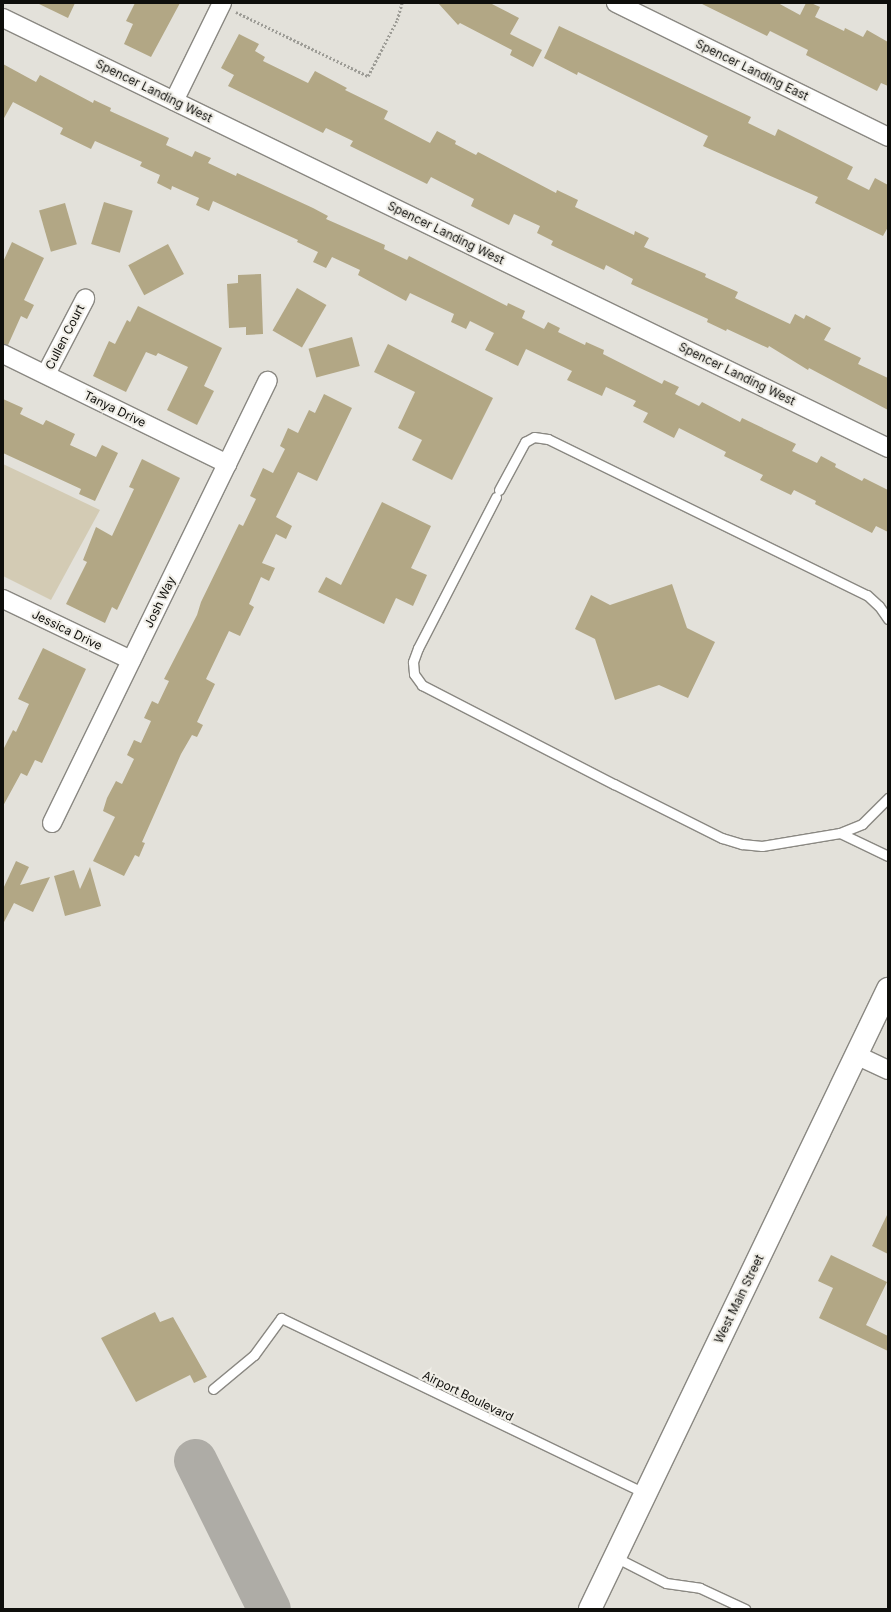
<!DOCTYPE html>
<html>
<head>
<meta charset="utf-8">
<style>
  body { margin:0 }
  #map { position:relative; width:891px; height:1612px; overflow:hidden; background:#e3e1da; font-family:Inter,sans-serif }
  div>[style] { position:absolute }
  .green>* { inset:0; background:#d3cbb4 }
  .taxiway>* { height:43px; margin:-21.5px; padding:0 21.5px; transform-origin:21.5px; border-radius:21.5px; background:#aeaca6 }
  .building>* { inset:0; background:#b2a785; transform-origin:0 0 }
  .path>* { height:2.5px; margin-top:-1.25px; transform-origin:0; background:repeating-linear-gradient(90deg,#9d9c96 0 2px,transparent 0 4px) }
  .roads { filter:drop-shadow(1px 0 #8a8882) drop-shadow(-1px 0 #8a8882) drop-shadow(0 1px #8a8882) drop-shadow(0 -1px #8a8882) }
  .lane>* { height:9px; margin:-4.5px; padding:0 4.5px; transform-origin:4.5px; border-radius:4.5px; background:#fff }
  .street>* { height:18px; margin:-9px; padding:0 9px; transform-origin:9px; border-radius:9px; background:#fff }
  .secondary>* { height:22px; margin:-11px; padding:0 11px; transform-origin:11px; border-radius:11px; background:#fff }
  span { translate:-50% -50%; white-space:nowrap; text-align:center; line-height:1.15; -webkit-text-stroke:4px #f0eee7; paint-order:stroke }
  .street-label { font-size:12px; color:#0e0e0b }
  .frame { position:absolute; inset:0; border:4px solid #0e0e0b; pointer-events:none }
</style>
</head>
<body>
<div id="map">
  <div class="green">
    <div style="clip-path:polygon(3px 464px,100px 510px,51px 600px,3px 576px)"></div>
  </div>
  <div class="taxiway">
    <div style="left:195px;top:1460px;width:166px;rotate:63.6deg"></div>
  </div>
  <div class="building">
    <div style="clip-path:polygon(37px 3px,75px 3px,68px 18px)"></div>
    <div style="clip-path:polygon(135px 3px,180px 3px,151px 57px,124px 44px,133px 24px,126px 21px)"></div>
    <div style="clip-path:polygon(438px 3px,490px 3px,519px 18px,510px 34px,542px 50px,533px 67px,510px 55px,512px 50px,460px 23px,458px 25px)"></div>
    <div style="clip-path:polygon(700px 3px,778px 3px,800px 15px,806px 3px,811px 3px,820px 7px,815px 17px,844px 31px,845px 28px,863px 37px,867px 30px,888px 42px,888px 86px,881px 83px,877px 91px,806px 55px,808px 50px,770px 31px,767px 36px)"></div>
    <div style="clip-path:polygon(559px 26px,751px 117px,748px 123px,775px 136px,778px 129px,853px 167px,847px 179px,869px 190px,875px 178px,888px 185px,888px 227px,883px 236px,815px 203px,818px 197px,703px 146px,708px 136px,578px 72px,577px 75px,544px 58px)"></div>
    <div style="clip-path:polygon(239px 34px,259px 44px,255px 51px,265px 57px,263px 61px,308px 83px,315px 71px,347px 88px,345px 90px,388px 111px,384px 119px,430px 143px,437px 131px,456px 141px,455px 144px,476px 155px,478px 152px,556px 193px,557px 190px,578px 200px,575px 207px,634px 235px,635px 231px,649px 238px,644px 247px,706px 274px,705px 277px,738px 292px,735px 298px,790px 324px,795px 314px,804px 319px,806px 315px,831px 328px,824px 340px,861px 358px,858px 364px,888px 378px,888px 410px,809px 368px,808px 370px,769px 346px,768px 348px,727px 329px,726px 331px,707px 322px,708px 319px,631px 284px,633px 279px,606px 265px,604px 270px,551px 245px,553px 241px,537px 233px,540px 226px,514px 214px,509px 225px,471px 206px,474px 199px,431px 177px,427px 184px,350px 146px,353px 141px,326px 128px,323px 133px,228px 86px,234px 75px,221px 68px)"></div>
    <div style="clip-path:polygon(3px 64px,36px 82px,40px 75px,93px 103px,94px 100px,111px 108px,110px 111px,169px 138px,166px 145px,192px 157px,195px 151px,211px 158px,208px 163px,236px 176px,237px 173px,313px 208px,328px 216px,326px 219px,385px 245px,384px 249px,407px 260px,409px 256px,507px 306px,508px 303px,525px 311px,522px 318px,544px 329px,548px 322px,560px 328px,558px 332px,585px 345px,586px 342px,604px 350px,603px 354px,662px 384px,664px 380px,679px 387px,675px 394px,699px 406px,702px 402px,740px 422px,742px 418px,796px 444px,792px 451px,817px 463px,821px 456px,836px 464px,835px 467px,862px 481px,864px 478px,888px 490px,888px 532px,876px 526px,872px 533px,815px 504px,816px 501px,794px 490px,791px 495px,760px 480px,763px 475px,724px 456px,726px 452px,679px 428px,674px 438px,643px 422px,648px 413px,633px 406px,636px 401px,606px 387px,602px 396px,567px 380px,572px 371px,526px 349px,518px 366px,485px 350px,494px 333px,470px 321px,466px 329px,451px 322px,454px 314px,410px 293px,406px 301px,358px 275px,360px 270px,332px 257px,326px 268px,313px 262px,318px 252px,297px 242px,298px 240px,213px 201px,209px 211px,196px 205px,199px 198px,172px 186px,171px 190px,157px 183px,160px 175px,140px 166px,142px 162px,95px 141px,91px 149px,60px 134px,63px 128px,13px 102px,3px 120px)"></div>
    <div style="left:104px;top:202px;width:30px;height:44px;rotate:17deg"></div>
    <div style="left:65px;top:203px;width:43px;height:27px;rotate:74deg"></div>
    <div style="clip-path:polygon(12px 242px,44px 258px,24px 300px,34px 305px,27px 319px,21px 316px,8px 345px,3px 344px,3px 262px)"></div>
    <div style="left:168px;top:244px;width:34px;height:45px;rotate:62deg"></div>
    <div style="clip-path:polygon(261px 274px,263px 334px,246px 335px,246px 327px,229px 328px,227px 284px,238px 283px,238px 275px)"></div>
    <div style="left:297px;top:288px;width:34px;height:49px;rotate:30deg"></div>
    <div style="clip-path:polygon(138px 306px,222px 348px,204px 386px,214px 391px,197px 425px,167px 410px,188px 367px,158px 353px,156px 356px,146px 352px,126px 392px,93px 376px,109px 341px,115px 344px,127px 320px,130px 322px)"></div>
    <div style="left:352px;top:337px;width:30px;height:45px;rotate:75deg"></div>
    <div style="clip-path:polygon(388px 344px,493px 398px,452px 480px,412px 460px,422px 440px,398px 428px,415px 392px,374px 372px)"></div>
    <div style="clip-path:polygon(324px 394px,352px 408px,317px 481px,298px 472px,276px 517px,292px 526px,286px 539px,276px 534px,262px 563px,275px 568px,269px 581px,261px 577px,249px 604px,254px 607px,240px 636px,229px 631px,206px 679px,215px 684px,197px 722px,203px 725px,197px 737px,192px 735px,181px 754px,142px 842px,145px 843px,139px 857px,135px 855px,124px 876px,93px 861px,115px 817px,103px 811px,107px 798px,116px 781px,122px 784px,134px 759px,127px 755px,134px 740px,141px 743px,151px 721px,144px 718px,152px 701px,158px 704px,169px 681px,164px 679px,197px 615px,201px 602px,239px 524px,243px 526px,256px 499px,250px 496px,263px 468px,273px 473px,285px 449px,280px 446px,288px 428px,298px 433px,309px 410px,315px 413px)"></div>
    <div style="clip-path:polygon(3px 399px,23px 408px,20px 414px,43px 425px,46px 420px,75px 434px,70px 445px,96px 457px,102px 445px,118px 453px,95px 501px,79px 494px,81px 489px,3px 453px)"></div>
    <div style="clip-path:polygon(142px 459px,180px 478px,117px 610px,112px 607px,105px 623px,66px 604px,87px 562px,83px 560px,96px 527px,112px 536px,134px 489px,129px 487px)"></div>
    <div style="clip-path:polygon(382px 502px,431px 526px,411px 568px,427px 575px,413px 606px,396px 598px,384px 624px,318px 592px,326px 577px,341px 585px)"></div>
    <div style="clip-path:polygon(672px 584px,687px 628px,715px 642px,688px 698px,659px 685px,615px 700px,595px 639px,575px 629px,591px 595px,610px 605px)"></div>
    <div style="clip-path:polygon(43px 648px,86px 669px,42px 763px,35px 760px,27px 776px,21px 773px,3px 806px,3px 750px,13px 730px,16px 732px,29px 704px,18px 699px)"></div>
    <div style="clip-path:polygon(16px 861px,29px 867px,20px 885px,50px 877px,33px 912px,14px 903px,3px 924px,3px 889px)"></div>
    <div style="clip-path:polygon(90px 867px,101px 906px,65px 916px,54px 876px,74px 870px,80px 889px)"></div>
    <div style="clip-path:polygon(888px 1213px,888px 1254px,872px 1246px)"></div>
    <div style="clip-path:polygon(831px 1255px,887px 1282px,866px 1325px,888px 1336px,888px 1351px,819px 1318px,833px 1288px,818px 1281px)"></div>
    <div style="clip-path:polygon(155px 1312px,160px 1322px,173px 1317px,207px 1377px,194px 1383px,190px 1375px,136px 1402px,101px 1338px)"></div>
  </div>
  <div class="path">
    <div style="left:236px;top:12px;width:147px;rotate:25.9deg"></div>
    <div style="left:368px;top:76px;width:63px;rotate:-62.6deg"></div>
    <div style="left:397px;top:20px;width:18px;rotate:-74deg"></div>
  </div>
  <div class="roads">
    <div class="lane">
      <div style="left:499px;top:490px;width:55px;rotate:-61.6deg"></div>
      <div style="left:525px;top:442px;width:10px;rotate:-29deg"></div>
      <div style="left:534px;top:437px;width:14px;rotate:8deg"></div>
      <div style="left:548px;top:439px;width:355px;rotate:26.1deg"></div>
      <div style="left:867px;top:595px;width:16px;rotate:43deg"></div>
      <div style="left:879px;top:606px;width:16px;rotate:55deg"></div>
      <div style="left:496px;top:497px;width:170px;rotate:117.3deg"></div>
      <div style="left:418px;top:648px;width:15px;rotate:110deg"></div>
      <div style="left:413px;top:662px;width:12px;rotate:85deg"></div>
      <div style="left:414px;top:674px;width:14px;rotate:54deg"></div>
      <div style="left:422px;top:685px;width:216px;rotate:27.3deg"></div>
      <div style="left:614px;top:784px;width:121px;rotate:26.6deg"></div>
      <div style="left:722px;top:838px;width:21px;rotate:17deg"></div>
      <div style="left:742px;top:844px;width:20px;rotate:6deg"></div>
      <div style="left:762px;top:846px;width:79px;rotate:-9.5deg"></div>
      <div style="left:840px;top:833px;width:24px;rotate:-22deg"></div>
      <div style="left:862px;top:824px;width:37px;rotate:-45deg"></div>
      <div style="left:840px;top:833px;width:53px;rotate:25.6deg"></div>
      <div style="left:213px;top:1389px;width:53px;rotate:-39.7deg"></div>
      <div style="left:254px;top:1355px;width:46px;rotate:-53.9deg"></div>
      <div style="left:281px;top:1318px;width:404px;rotate:25.7deg"></div>
      <div style="left:615px;top:1557px;width:57px;rotate:27deg"></div>
      <div style="left:666px;top:1583px;width:34px;rotate:8deg"></div>
      <div style="left:700px;top:1588px;width:50px;rotate:25deg"></div>
    </div>
    <div class="street">
      <div style="left:616px;top:3px;width:303px;rotate:26.2deg"></div>
      <div style="left:3px;top:18px;width:984px;rotate:25.91deg"></div>
      <div style="left:174px;top:101px;width:109px;rotate:-63.9deg"></div>
      <div style="left:3px;top:354px;width:250px;rotate:26.1deg"></div>
      <div style="left:46px;top:374px;width:85px;rotate:-62.5deg"></div>
      <div style="left:3px;top:599px;width:142px;rotate:25.5deg"></div>
      <div style="left:52px;top:823px;width:492px;rotate:-64deg"></div>
      <div style="left:856px;top:1055px;width:35px;rotate:25deg"></div>
    </div>
    <div class="secondary">
      <div style="left:590px;top:1609px;width:688px;rotate:-64.33deg"></div>
    </div>
  </div>
  <div class="street-label">
    <span style="left:752px;top:70px;rotate:26deg">Spencer Landing East</span>
    <span style="left:154px;top:91px;rotate:26deg">Spencer Landing West</span>
    <span style="left:446px;top:233px;rotate:26deg">Spencer Landing West</span>
    <span style="left:65px;top:337px;rotate:-63deg">Cullen Court</span>
    <span style="left:737px;top:374px;rotate:26deg">Spencer Landing West</span>
    <span style="left:115px;top:409px;rotate:26deg">Tanya Drive</span>
    <span style="left:160px;top:602px;rotate:-64deg">Josh Way</span>
    <span style="left:67px;top:630px;rotate:26deg">Jessica Drive</span>
    <span style="left:739px;top:1299px;rotate:-64deg">West Main Street</span>
    <span style="left:468px;top:1396px;rotate:26deg">Airport Boulevard</span>
  </div>
  <div class="frame"></div>
</div>
</body>
</html>
